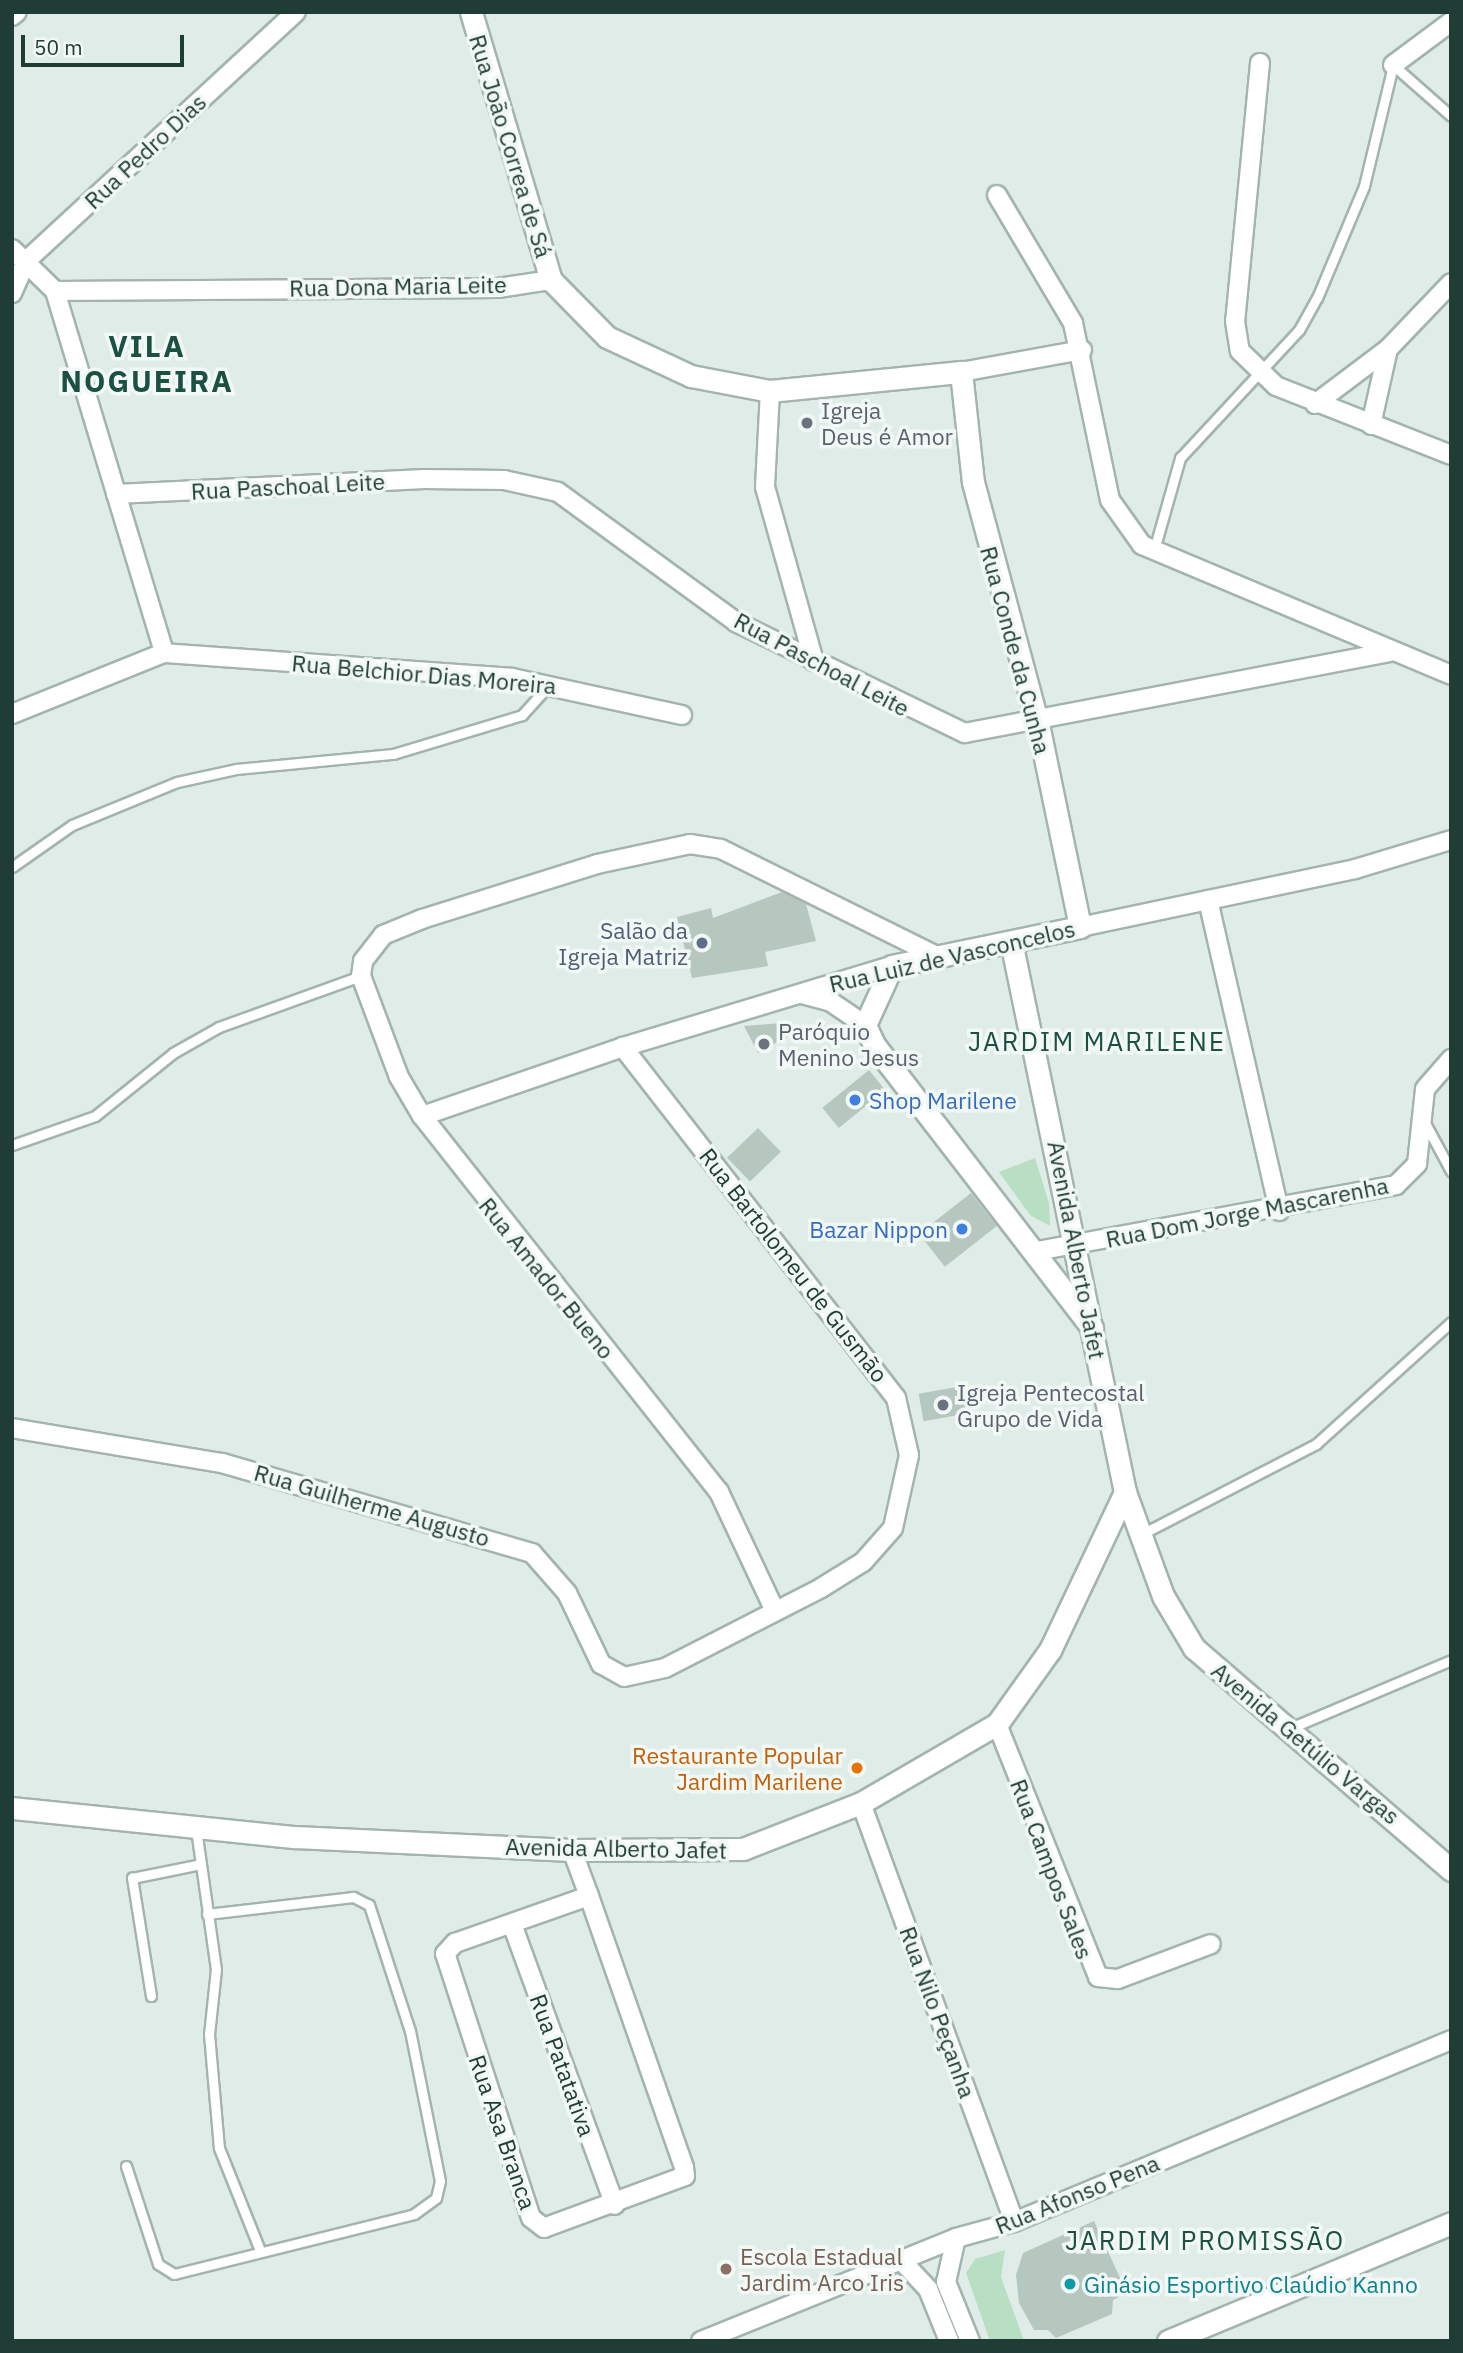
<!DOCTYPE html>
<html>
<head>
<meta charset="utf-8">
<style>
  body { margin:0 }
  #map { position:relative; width:1463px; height:2353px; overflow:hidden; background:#e0ece7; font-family:"IBM Plex Sans",sans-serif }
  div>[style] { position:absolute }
  .green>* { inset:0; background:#b8dec3 }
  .building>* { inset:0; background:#b6c7c0; transform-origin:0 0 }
  .roads { filter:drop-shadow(2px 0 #a3b4ae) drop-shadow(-2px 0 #a3b4ae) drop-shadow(0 2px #a3b4ae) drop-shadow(0 -2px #a3b4ae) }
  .lane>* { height:9px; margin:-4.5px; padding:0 4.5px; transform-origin:4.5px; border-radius:4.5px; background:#fff }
  .street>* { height:18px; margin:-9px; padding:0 9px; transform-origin:9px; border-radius:9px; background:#fff }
  .secondary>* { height:21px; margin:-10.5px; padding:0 10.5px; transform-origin:10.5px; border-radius:10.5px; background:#fff }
  .dots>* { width:19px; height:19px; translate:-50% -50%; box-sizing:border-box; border:4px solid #f1f8f5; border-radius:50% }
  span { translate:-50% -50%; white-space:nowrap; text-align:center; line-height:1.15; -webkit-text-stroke:7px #f1f8f5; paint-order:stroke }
  .street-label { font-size:23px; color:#203d35 }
  .worship-label { font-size:23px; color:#5b616d }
  .left { translate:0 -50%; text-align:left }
  .service-label { font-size:23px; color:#4e5e75 }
  .right { translate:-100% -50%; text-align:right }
  .shop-label { font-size:23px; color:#366cbe }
  .food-label { font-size:23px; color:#c56008 }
  .education-label { font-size:23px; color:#785e54 }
  .culture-label { font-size:23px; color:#0d838f }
  .quarter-label { font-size:26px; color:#1c5043; letter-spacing:2px }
  .district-label { font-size:30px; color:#1c5043; font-weight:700; letter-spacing:2px }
  .frame { position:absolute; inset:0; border:14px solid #203d35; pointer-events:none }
  .scale { position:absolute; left:21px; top:35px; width:163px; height:32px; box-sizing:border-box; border:4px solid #203d35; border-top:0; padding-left:9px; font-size:21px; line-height:24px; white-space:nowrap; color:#203d35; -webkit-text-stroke:5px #f1f8f5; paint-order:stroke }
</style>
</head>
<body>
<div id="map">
  <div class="green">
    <div style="clip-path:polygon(1035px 1158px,1049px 1203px,1050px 1226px,1030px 1215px,999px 1172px)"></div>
    <div style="clip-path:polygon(1005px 2250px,1001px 2277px,1024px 2341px,990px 2341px,966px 2273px,975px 2259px)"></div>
  </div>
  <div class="building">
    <div style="clip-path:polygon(782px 892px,806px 904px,816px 941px,765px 952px,768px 966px,692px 978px,677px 917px,711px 908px,713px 918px)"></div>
    <div style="clip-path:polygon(783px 1023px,792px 1034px,758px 1053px,744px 1026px)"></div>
    <div style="left:869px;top:1070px;width:26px;height:60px;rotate:51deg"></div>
    <div style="left:758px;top:1128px;width:33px;height:43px;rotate:46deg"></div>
    <div style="left:971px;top:1193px;width:42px;height:66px;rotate:52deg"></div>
    <div style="left:962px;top:1386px;width:28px;height:44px;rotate:80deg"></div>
    <div style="clip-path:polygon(1094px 2221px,1127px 2293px,1113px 2300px,1112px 2314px,1056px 2338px,1048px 2330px,1034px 2330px,1019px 2303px,1016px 2275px,1023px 2253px)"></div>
  </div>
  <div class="roads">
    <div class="lane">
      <div style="left:1154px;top:550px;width:96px;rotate:-74.2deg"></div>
      <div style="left:1180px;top:458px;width:175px;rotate:-47.1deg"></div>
      <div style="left:1299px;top:330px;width:37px;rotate:-61deg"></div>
      <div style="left:1317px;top:298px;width:121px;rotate:-67.2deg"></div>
      <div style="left:1364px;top:186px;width:124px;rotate:-76.5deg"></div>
      <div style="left:1393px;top:65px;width:77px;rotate:41.3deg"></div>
      <div style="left:12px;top:867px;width:73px;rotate:-35deg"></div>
      <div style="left:72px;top:825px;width:113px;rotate:-22.3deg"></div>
      <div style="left:177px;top:782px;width:60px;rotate:-12.4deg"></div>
      <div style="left:236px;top:769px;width:158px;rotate:-5.5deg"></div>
      <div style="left:393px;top:754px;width:135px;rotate:-16.8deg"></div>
      <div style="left:522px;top:715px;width:42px;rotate:-47.9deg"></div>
      <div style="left:1425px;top:1123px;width:55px;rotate:61.6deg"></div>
      <div style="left:12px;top:1145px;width:88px;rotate:-19.3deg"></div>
      <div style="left:95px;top:1116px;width:100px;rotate:-38.9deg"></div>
      <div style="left:173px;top:1053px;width:53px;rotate:-29.5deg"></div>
      <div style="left:219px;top:1027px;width:151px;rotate:-19.8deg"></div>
      <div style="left:1140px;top:1535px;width:198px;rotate:-27.3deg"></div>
      <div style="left:1316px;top:1444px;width:182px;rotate:-42.1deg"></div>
      <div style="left:1288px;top:1729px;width:177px;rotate:-22.9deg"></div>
      <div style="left:196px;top:1829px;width:141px;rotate:81.9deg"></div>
      <div style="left:216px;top:1969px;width:65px;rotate:96.1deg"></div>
      <div style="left:209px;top:2034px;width:114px;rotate:85deg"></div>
      <div style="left:219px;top:2148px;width:108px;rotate:68.2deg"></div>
      <div style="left:151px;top:1996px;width:120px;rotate:-99.1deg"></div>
      <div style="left:132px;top:1878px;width:70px;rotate:-11.5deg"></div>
      <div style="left:126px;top:2166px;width:103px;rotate:71.9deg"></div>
      <div style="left:158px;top:2264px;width:19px;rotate:32deg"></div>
      <div style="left:174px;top:2274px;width:247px;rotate:-14deg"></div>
      <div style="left:414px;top:2214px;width:27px;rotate:-36deg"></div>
      <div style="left:436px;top:2198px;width:17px;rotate:-77deg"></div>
      <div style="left:440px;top:2181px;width:153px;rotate:-101.3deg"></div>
      <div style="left:410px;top:2031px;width:133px;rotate:-108deg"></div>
      <div style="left:369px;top:1905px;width:18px;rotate:-153deg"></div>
      <div style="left:353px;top:1897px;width:147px;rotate:173.4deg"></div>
    </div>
    <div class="street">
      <div style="left:12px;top:16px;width:6px;rotate:-39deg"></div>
      <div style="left:1260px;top:63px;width:259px;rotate:95.5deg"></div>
      <div style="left:1235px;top:321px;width:30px;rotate:81deg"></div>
      <div style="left:1240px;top:351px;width:50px;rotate:44.2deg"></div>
      <div style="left:1276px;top:386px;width:188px;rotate:21.5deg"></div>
      <div style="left:1393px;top:65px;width:72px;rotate:-36.6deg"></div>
      <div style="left:997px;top:195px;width:149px;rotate:59.3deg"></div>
      <div style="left:1073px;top:323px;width:181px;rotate:78.2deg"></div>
      <div style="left:1110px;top:500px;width:55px;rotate:54.6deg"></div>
      <div style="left:1142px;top:545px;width:335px;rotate:22.8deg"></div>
      <div style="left:12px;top:249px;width:60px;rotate:44.3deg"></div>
      <div style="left:55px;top:291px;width:378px;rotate:73.2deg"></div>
      <div style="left:55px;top:291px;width:443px;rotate:-0.4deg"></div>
      <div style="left:498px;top:288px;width:54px;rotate:-8.6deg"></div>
      <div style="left:12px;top:293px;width:35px;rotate:-66deg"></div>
      <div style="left:26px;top:261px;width:367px;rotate:-42.7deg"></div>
      <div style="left:961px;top:372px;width:123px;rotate:-10.3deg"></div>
      <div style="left:770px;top:391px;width:96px;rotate:93deg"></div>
      <div style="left:765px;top:487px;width:181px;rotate:74.3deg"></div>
      <div style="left:1315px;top:404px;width:91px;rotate:-37deg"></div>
      <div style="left:1388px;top:349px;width:91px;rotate:-46.3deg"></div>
      <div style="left:1371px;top:425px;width:78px;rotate:-77.4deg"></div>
      <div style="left:116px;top:494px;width:309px;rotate:-2.8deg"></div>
      <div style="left:425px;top:479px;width:79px;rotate:0.7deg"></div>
      <div style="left:504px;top:480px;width:55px;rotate:12.5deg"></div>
      <div style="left:558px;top:492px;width:220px;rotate:36.1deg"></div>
      <div style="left:736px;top:622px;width:254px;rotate:25.9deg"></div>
      <div style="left:965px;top:733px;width:432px;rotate:-10.8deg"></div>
      <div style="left:12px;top:714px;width:164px;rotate:-21.9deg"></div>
      <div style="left:164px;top:653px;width:349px;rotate:4.1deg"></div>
      <div style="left:512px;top:678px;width:174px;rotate:12.3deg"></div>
      <div style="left:1208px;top:900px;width:319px;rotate:77.1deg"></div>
      <div style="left:1080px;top:927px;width:281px;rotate:-11.9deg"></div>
      <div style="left:1355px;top:869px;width:100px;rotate:-16.8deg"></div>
      <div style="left:802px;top:994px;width:30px;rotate:15deg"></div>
      <div style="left:831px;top:1002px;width:41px;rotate:34.1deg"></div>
      <div style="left:422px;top:1116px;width:213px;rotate:-18.9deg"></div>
      <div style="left:623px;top:1047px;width:281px;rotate:-16.8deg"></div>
      <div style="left:1037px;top:1251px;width:365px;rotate:-10.4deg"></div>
      <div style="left:1396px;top:1185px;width:30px;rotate:-45deg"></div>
      <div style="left:1417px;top:1164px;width:75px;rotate:-83.9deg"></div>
      <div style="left:1425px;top:1089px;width:40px;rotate:-49deg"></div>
      <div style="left:12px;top:1428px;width:213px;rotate:9.5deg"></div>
      <div style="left:222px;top:1463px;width:323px;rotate:16.2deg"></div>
      <div style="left:532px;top:1553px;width:53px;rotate:48.8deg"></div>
      <div style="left:567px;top:1593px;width:79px;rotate:64.4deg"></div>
      <div style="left:601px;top:1664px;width:26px;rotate:29deg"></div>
      <div style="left:624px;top:1677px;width:42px;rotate:-12.4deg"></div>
      <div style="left:665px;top:1668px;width:175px;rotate:-27.1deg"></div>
      <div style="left:821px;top:1588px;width:49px;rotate:-31.8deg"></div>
      <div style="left:863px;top:1562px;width:45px;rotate:-48.6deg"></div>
      <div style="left:893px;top:1528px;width:75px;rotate:-77.6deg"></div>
      <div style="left:909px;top:1455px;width:58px;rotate:-102.8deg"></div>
      <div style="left:896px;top:1398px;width:445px;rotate:-127.9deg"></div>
      <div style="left:775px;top:1611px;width:132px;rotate:-115.2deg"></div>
      <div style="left:719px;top:1492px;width:479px;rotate:-128.3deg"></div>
      <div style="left:422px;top:1116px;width:45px;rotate:-120.5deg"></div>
      <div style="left:399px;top:1077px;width:108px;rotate:-110.6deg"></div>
      <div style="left:361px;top:976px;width:15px;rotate:-82deg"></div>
      <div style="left:363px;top:961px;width:33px;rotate:-52deg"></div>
      <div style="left:383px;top:935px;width:42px;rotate:-22.3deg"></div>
      <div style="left:422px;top:919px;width:183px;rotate:-17.4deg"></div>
      <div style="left:597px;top:864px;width:95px;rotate:-12.1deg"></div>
      <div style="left:690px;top:844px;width:31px;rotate:9deg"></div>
      <div style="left:721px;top:849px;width:243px;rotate:26.4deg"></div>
      <div style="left:997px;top:1724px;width:272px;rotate:68.2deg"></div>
      <div style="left:1098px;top:1977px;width:20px;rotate:6deg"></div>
      <div style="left:1118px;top:1979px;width:99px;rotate:-20.6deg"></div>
      <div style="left:861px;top:1803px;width:446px;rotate:69.9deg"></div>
      <div style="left:572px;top:1850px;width:49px;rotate:69.7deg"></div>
      <div style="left:589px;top:1896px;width:288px;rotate:70.7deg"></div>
      <div style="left:684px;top:2168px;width:8px;rotate:83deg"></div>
      <div style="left:685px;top:2176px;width:150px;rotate:159.8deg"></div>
      <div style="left:544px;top:2228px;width:16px;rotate:-142deg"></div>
      <div style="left:531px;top:2218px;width:278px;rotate:-108deg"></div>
      <div style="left:445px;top:1954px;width:15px;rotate:-48deg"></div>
      <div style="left:455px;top:1943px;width:142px;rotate:-19.3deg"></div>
      <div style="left:512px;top:1924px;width:299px;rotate:69.9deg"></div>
      <div style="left:956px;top:2238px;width:45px;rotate:102.8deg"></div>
      <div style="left:946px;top:2282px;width:64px;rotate:67.9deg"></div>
      <div style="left:901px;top:2260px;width:40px;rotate:47deg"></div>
      <div style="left:928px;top:2289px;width:56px;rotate:68deg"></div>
      <div style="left:701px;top:2341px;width:275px;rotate:-22deg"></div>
      <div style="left:956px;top:2238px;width:60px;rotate:-15.4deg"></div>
      <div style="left:1014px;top:2222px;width:473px;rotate:-22.6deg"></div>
    </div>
    <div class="secondary">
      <div style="left:471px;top:12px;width:280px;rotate:73.4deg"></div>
      <div style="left:551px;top:280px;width:80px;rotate:45.5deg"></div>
      <div style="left:607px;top:337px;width:93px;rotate:24.9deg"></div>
      <div style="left:691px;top:376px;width:80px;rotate:10.8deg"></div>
      <div style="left:770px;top:391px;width:192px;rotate:-5.7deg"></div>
      <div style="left:961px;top:372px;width:111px;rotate:83.8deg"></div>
      <div style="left:973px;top:482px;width:251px;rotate:75deg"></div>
      <div style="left:1038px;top:724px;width:207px;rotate:78.3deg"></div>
      <div style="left:1080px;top:927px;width:192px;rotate:168.3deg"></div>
      <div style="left:892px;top:966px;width:65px;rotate:114.6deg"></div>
      <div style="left:865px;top:1025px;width:23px;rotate:65deg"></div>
      <div style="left:875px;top:1046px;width:356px;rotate:52.4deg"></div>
      <div style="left:1012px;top:946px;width:558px;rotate:78.31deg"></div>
      <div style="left:1125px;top:1492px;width:111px;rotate:69.9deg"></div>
      <div style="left:1163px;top:1596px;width:61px;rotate:59.2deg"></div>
      <div style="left:1194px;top:1648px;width:340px;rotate:40.8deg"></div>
      <div style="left:12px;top:1808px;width:284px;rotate:5.9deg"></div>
      <div style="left:295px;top:1837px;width:277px;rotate:2.7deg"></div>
      <div style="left:572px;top:1850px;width:171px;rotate:-0.3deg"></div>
      <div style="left:743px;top:1849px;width:127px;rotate:-21.3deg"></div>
      <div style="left:861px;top:1803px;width:157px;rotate:-30.2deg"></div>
      <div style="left:997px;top:1724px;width:91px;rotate:-54.4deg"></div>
      <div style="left:1050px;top:1650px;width:175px;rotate:-64.6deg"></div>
      <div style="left:1168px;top:2341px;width:307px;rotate:-22.6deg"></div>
    </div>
  </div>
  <div class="dots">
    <div style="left:807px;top:423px;background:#6b7280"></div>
    <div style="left:702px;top:943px;background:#5c6f8a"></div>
    <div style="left:764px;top:1044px;background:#6b7280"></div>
    <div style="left:855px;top:1100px;background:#3f7fe0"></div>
    <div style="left:962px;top:1229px;background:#3f7fe0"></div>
    <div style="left:943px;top:1405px;background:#6b7280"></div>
    <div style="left:857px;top:1768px;background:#e8710a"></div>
    <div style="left:726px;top:2269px;background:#8d6e63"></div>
    <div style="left:1070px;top:2284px;background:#0f9aa8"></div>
  </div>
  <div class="street-label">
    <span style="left:511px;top:146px;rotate:73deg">Rua João Correa de Sá</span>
    <span style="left:145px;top:151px;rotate:-43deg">Rua Pedro Dias</span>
    <span style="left:398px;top:286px;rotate:-1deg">Rua Dona Maria Leite</span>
    <span style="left:288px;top:486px;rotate:-3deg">Rua Paschoal Leite</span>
    <span style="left:1016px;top:650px;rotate:75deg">Rua Conde da Cunha</span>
    <span style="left:822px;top:664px;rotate:28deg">Rua Paschoal Leite</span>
    <span style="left:424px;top:674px;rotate:5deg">Rua Belchior Dias Moreira</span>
    <span style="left:952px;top:956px;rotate:-13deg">Rua Luiz de Vasconcelos</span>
    <span style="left:1247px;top:1212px;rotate:-11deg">Rua Dom Jorge Mascarenha</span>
    <span style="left:1077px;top:1250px;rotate:79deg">Avenida Alberto Jafet</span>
    <span style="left:794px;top:1265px;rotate:52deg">Rua Bartolomeu de Gusmão</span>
    <span style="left:547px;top:1278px;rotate:51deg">Rua Amador Bueno</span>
    <span style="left:372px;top:1505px;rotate:16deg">Rua Guilherme Augusto</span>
    <span style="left:1306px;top:1743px;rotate:40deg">Avenida Getúlio Vargas</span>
    <span style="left:616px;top:1848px;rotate:1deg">Avenida Alberto Jafet</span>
    <span style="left:1052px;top:1869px;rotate:69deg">Rua Campos Sales</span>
    <span style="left:938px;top:2012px;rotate:70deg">Rua Nilo Peçanha</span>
    <span style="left:563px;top:2065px;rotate:70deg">Rua Patatativa</span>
    <span style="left:503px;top:2132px;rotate:71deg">Rua Asa Branca</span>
    <span style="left:1077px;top:2194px;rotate:-22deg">Rua Afonso Pena</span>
  </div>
  <div class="worship-label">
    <span class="left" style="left:821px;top:423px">Igreja<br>Deus é Amor</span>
    <span class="left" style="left:778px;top:1044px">Paróquio<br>Menino Jesus</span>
    <span class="left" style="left:957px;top:1405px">Igreja Pentecostal<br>Grupo de Vida</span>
  </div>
  <div class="service-label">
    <span class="right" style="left:688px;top:943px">Salão da<br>Igreja Matriz</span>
  </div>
  <div class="shop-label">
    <span class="left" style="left:869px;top:1100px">Shop Marilene</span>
    <span class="right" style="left:948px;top:1229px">Bazar Nippon</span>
  </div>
  <div class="food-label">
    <span class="right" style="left:843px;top:1768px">Restaurante Popular<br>Jardim Marilene</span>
  </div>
  <div class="education-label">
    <span class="left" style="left:740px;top:2269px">Escola Estadual<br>Jardim Arco Iris</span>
  </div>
  <div class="culture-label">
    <span class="left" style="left:1084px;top:2284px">Ginásio Esportivo Claúdio Kanno</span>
  </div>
  <div class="quarter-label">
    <span style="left:1097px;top:1042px">JARDIM MARILENE</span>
    <span style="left:1205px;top:2241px">JARDIM PROMISSÃO</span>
  </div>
  <div class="district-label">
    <span style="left:147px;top:363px">VILA<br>NOGUEIRA</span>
  </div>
  <div class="frame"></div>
  <div class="scale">50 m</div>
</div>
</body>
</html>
